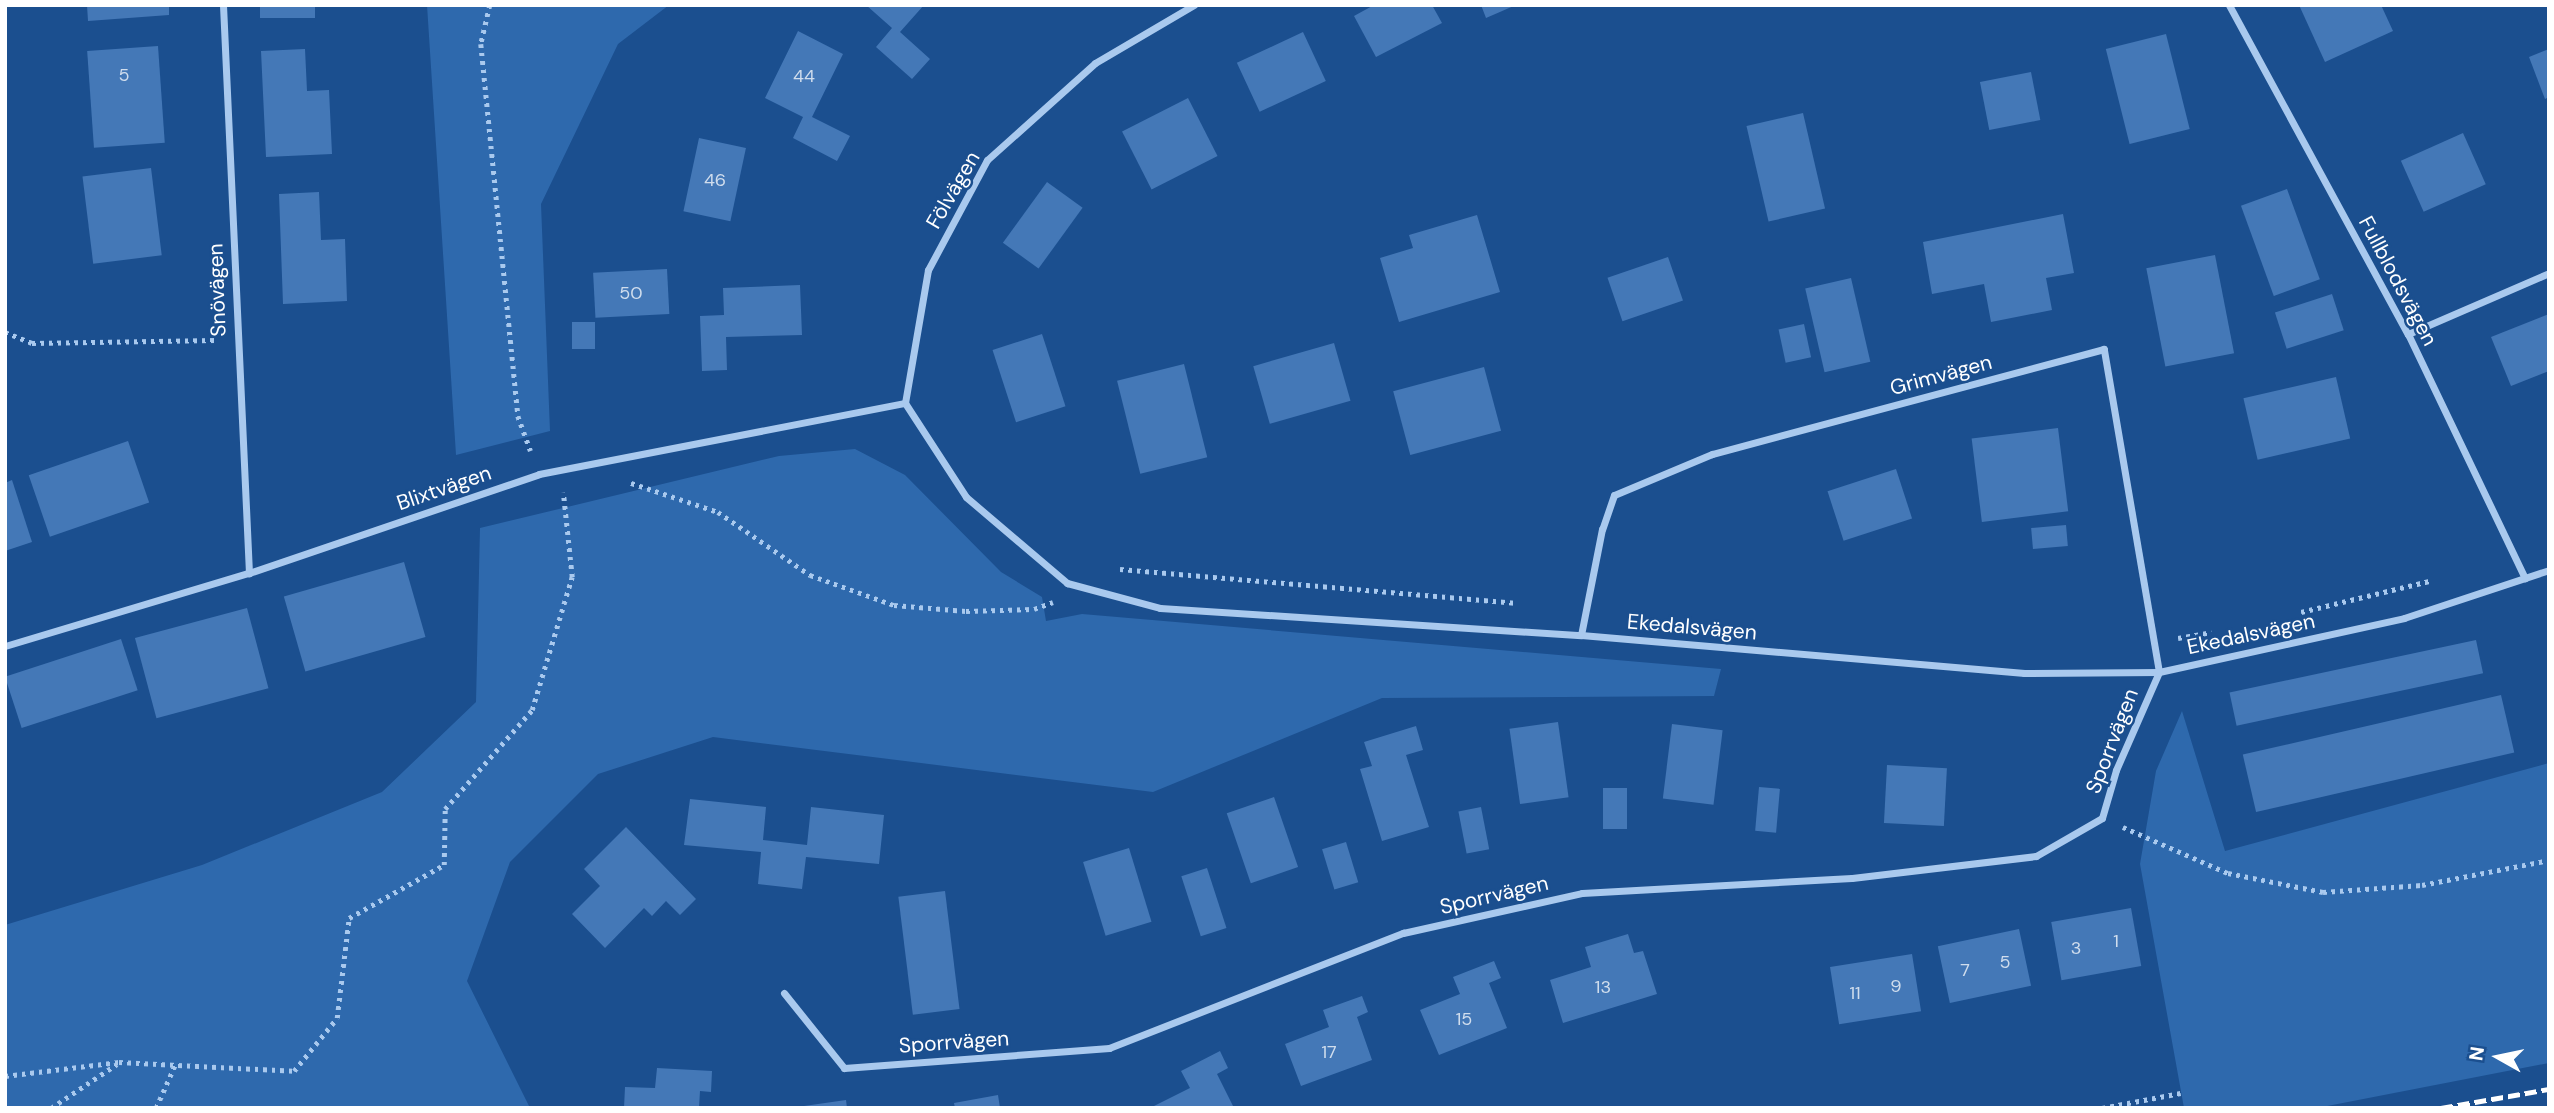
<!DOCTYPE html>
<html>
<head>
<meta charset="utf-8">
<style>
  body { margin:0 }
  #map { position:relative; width:2554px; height:1113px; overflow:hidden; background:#1b4f8f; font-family:"DM Sans",sans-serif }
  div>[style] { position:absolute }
  .green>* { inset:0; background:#2e69ad }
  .building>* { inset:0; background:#4478b7; transform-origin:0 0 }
  .path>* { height:4.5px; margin-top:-2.25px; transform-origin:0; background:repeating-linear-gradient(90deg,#a9c9ee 0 3.5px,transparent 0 8.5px) }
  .minor>* { height:7px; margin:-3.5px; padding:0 3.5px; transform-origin:3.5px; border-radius:3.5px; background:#a9c9ee }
  .rail>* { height:5px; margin-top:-2.5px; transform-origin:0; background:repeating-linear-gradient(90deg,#fff 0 12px,transparent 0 17px) }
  span { translate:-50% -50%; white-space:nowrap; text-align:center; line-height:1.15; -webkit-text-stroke:5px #1b4f8f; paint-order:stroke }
  .number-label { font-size:18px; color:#d0dded }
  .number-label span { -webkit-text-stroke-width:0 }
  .street-label { font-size:21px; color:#fff }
  .frame { position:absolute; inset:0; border:7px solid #fff; pointer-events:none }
  .north { position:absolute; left:2463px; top:1022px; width:70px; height:70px; -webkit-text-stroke:5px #1b4f8f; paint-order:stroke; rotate:279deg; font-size:19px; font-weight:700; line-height:28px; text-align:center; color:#fff }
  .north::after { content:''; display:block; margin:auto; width:24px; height:32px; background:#fff; clip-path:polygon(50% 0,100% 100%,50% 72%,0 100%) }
</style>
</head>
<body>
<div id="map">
  <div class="green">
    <div style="clip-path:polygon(427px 5px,669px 5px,618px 44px,541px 204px,550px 431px,456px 455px)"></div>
    <div style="clip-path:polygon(855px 449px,905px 475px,1001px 572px,1042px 597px,1046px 621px,1082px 614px,1721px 669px,1714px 696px,1382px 698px,1153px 792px,713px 737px,598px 774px,510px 862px,467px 981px,530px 1108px,5px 1108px,5px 925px,202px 865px,382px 792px,476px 702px,480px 528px,779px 456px)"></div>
    <div style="clip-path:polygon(2182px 711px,2225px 851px,2549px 763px,2549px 1063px,2317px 1108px,2184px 1108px,2140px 864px,2156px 771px)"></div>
  </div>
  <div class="building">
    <div style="clip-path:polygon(87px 5px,169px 5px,169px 15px,88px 21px)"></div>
    <div style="left:260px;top:5px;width:55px;height:13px"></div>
    <div style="clip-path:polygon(866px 5px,924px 5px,900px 32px,930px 59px,912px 79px,876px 47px,892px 28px)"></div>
    <div style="clip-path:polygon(1374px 5px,1432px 5px,1442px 23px,1376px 57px,1354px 16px)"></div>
    <div style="clip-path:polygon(1481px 5px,1516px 5px,1486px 18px)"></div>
    <div style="clip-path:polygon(2299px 5px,2381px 5px,2393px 31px,2325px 62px)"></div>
    <div style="clip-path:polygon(798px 31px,843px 54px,812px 117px,850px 136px,837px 161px,793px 138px,803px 117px,765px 98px)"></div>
    <div style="left:1303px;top:32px;width:54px;height:73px;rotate:65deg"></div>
    <div style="left:2166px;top:34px;width:98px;height:62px;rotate:76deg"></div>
    <div style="left:158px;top:46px;width:97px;height:71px;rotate:86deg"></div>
    <div style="clip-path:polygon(305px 49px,307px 91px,329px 90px,332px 154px,266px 157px,261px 51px)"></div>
    <div style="clip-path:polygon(2549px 49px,2549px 97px,2545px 99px,2529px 57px)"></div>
    <div style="left:2031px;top:72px;width:49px;height:52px;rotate:79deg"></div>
    <div style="left:1188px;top:98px;width:65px;height:74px;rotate:63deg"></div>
    <div style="left:1803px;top:113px;width:98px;height:58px;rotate:77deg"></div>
    <div style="left:2463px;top:133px;width:56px;height:68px;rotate:66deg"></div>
    <div style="left:699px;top:138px;width:48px;height:75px;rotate:12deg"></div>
    <div style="left:151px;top:168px;width:88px;height:69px;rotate:83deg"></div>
    <div style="left:1047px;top:182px;width:44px;height:75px;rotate:36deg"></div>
    <div style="left:2287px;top:189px;width:96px;height:49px;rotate:70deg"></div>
    <div style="clip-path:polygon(319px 192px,321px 240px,345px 239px,347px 301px,283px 304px,279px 194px)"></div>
    <div style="clip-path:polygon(2063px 214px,2074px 273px,2046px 278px,2052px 310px,1991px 322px,1984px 284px,1932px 294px,1923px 242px)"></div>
    <div style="clip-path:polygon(1477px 215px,1500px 292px,1399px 322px,1380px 258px,1413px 248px,1409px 235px)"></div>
    <div style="left:2215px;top:255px;width:100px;height:70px;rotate:79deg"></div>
    <div style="left:1668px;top:257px;width:46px;height:64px;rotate:71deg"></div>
    <div style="left:667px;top:269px;width:45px;height:74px;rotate:87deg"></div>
    <div style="left:1851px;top:278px;width:86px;height:47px;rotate:77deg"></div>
    <div style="clip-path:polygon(800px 285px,802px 335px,726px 337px,727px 370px,702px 371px,700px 316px,724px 315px,723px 288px)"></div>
    <div style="left:2332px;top:294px;width:38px;height:60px;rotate:72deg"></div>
    <div style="clip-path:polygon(2549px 314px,2549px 371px,2511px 386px,2491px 337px)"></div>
    <div style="left:572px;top:322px;width:23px;height:27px"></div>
    <div style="left:1804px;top:324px;width:34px;height:26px;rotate:78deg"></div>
    <div style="left:1042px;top:334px;width:76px;height:52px;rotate:72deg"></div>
    <div style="left:1334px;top:343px;width:60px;height:84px;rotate:74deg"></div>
    <div style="left:1184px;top:364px;width:96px;height:69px;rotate:76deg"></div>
    <div style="left:1484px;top:367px;width:66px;height:94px;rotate:75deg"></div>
    <div style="left:2336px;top:377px;width:63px;height:95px;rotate:77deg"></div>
    <div style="left:2058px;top:428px;width:84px;height:87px;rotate:83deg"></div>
    <div style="left:128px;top:441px;width:65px;height:105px;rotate:71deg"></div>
    <div style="left:1896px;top:469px;width:52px;height:72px;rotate:72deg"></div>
    <div style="clip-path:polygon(12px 480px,32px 542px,5px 551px,5px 483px)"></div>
    <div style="left:2066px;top:525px;width:21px;height:35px;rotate:85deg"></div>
    <div style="left:404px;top:562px;width:78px;height:125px;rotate:74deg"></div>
    <div style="left:247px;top:608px;width:83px;height:116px;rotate:75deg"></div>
    <div style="left:121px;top:639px;width:54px;height:122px;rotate:72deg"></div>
    <div style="left:2476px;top:640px;width:34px;height:252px;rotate:78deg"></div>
    <div style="left:2501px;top:695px;width:59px;height:265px;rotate:77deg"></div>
    <div style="left:1558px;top:722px;width:76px;height:49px;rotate:82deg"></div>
    <div style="left:1672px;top:724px;width:51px;height:75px;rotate:7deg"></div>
    <div style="clip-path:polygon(1416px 726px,1423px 750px,1406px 755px,1429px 827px,1382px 841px,1360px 769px,1372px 766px,1364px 742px)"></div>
    <div style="left:1887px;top:765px;width:60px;height:58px;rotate:3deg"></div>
    <div style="left:1759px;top:787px;width:21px;height:44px;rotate:5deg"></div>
    <div style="left:1603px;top:788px;width:24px;height:41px"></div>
    <div style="left:1274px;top:797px;width:74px;height:50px;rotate:71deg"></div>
    <div style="clip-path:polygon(690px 799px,766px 807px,763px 840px,807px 845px,811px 807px,884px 815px,879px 864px,806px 857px,802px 889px,758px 884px,761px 852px,684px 845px)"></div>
    <div style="left:1481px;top:807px;width:43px;height:23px;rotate:79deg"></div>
    <div style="clip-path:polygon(626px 827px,696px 899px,680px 915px,666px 901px,652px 916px,644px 908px,605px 948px,572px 914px,600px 886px,584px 869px)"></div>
    <div style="left:1346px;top:842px;width:42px;height:25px;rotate:73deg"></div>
    <div style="left:1129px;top:848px;width:77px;height:48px;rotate:73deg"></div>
    <div style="left:1207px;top:868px;width:63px;height:27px;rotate:72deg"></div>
    <div style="left:945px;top:891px;width:119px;height:47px;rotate:83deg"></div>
    <div style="left:2131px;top:908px;width:59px;height:81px;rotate:80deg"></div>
    <div style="left:2019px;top:929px;width:58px;height:83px;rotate:78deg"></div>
    <div style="clip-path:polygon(1628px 934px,1634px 953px,1643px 951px,1657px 994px,1563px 1023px,1550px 980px,1591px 967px,1585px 947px)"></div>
    <div style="left:1912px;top:954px;width:58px;height:83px;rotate:81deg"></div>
    <div style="clip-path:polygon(1494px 961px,1501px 978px,1489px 983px,1507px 1028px,1439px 1055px,1420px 1010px,1460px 994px,1453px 977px)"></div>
    <div style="clip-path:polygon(1362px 996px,1368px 1012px,1357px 1017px,1372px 1060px,1301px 1086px,1285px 1044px,1329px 1027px,1323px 1010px)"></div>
    <div style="clip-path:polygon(1220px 1051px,1228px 1068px,1217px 1074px,1234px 1108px,1150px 1108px,1190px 1088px,1181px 1071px)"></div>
    <div style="clip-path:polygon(657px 1068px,712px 1071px,711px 1092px,700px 1091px,699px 1108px,624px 1108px,625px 1087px,655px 1088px)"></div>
    <div style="clip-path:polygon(998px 1095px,1000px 1108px,955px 1108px,954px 1103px)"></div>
    <div style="clip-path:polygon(846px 1100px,847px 1108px,804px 1108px,804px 1106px)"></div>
  </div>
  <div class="path">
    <div style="left:490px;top:5px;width:40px;rotate:103deg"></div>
    <div style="left:481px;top:44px;width:374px;rotate:84.3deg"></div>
    <div style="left:518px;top:416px;width:37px;rotate:70deg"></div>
    <div style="left:5px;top:332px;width:29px;rotate:22deg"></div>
    <div style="left:32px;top:343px;width:184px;rotate:-0.9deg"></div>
    <div style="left:631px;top:483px;width:92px;rotate:18.4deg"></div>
    <div style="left:718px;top:512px;width:112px;rotate:34.4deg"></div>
    <div style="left:810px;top:575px;width:89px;rotate:19.7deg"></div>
    <div style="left:894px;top:605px;width:72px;rotate:4.8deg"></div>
    <div style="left:966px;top:611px;width:68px;rotate:-1.7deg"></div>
    <div style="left:1034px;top:609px;width:20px;rotate:-20deg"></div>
    <div style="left:1120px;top:569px;width:396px;rotate:4.9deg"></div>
    <div style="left:2301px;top:612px;width:132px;rotate:-13.6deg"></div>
    <div style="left:2178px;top:638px;width:34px;rotate:-10deg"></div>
    <div style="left:2123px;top:827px;width:115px;rotate:23.7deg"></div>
    <div style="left:2228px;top:873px;width:97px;rotate:11.3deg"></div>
    <div style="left:2323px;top:892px;width:99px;rotate:-4deg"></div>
    <div style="left:2422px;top:885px;width:129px;rotate:-11.1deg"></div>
    <div style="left:5px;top:1076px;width:115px;rotate:-7deg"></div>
    <div style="left:119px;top:1062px;width:175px;rotate:2.9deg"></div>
    <div style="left:294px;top:1071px;width:68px;rotate:-50.9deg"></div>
    <div style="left:337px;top:1018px;width:101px;rotate:-83.2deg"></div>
    <div style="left:349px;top:918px;width:109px;rotate:-29.2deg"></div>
    <div style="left:444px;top:865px;width:56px;rotate:-89deg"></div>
    <div style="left:445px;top:809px;width:132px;rotate:-48.7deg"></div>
    <div style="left:532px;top:710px;width:139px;rotate:-73.3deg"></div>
    <div style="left:572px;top:577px;width:85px;rotate:-96deg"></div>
    <div style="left:51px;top:1108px;width:79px;rotate:-33.7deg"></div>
    <div style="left:156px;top:1108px;width:47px;rotate:-66.2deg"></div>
    <div style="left:2102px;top:1108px;width:80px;rotate:-10.8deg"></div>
  </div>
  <div class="minor">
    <div style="left:223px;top:5px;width:569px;rotate:87.38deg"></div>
    <div style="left:2229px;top:5px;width:375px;rotate:61.5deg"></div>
    <div style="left:2408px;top:334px;width:271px;rotate:64.4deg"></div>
    <div style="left:2408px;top:334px;width:154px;rotate:-23.4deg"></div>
    <div style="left:905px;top:403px;width:112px;rotate:57deg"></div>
    <div style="left:966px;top:497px;width:133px;rotate:40.4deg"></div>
    <div style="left:1067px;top:583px;width:96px;rotate:15deg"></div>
    <div style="left:1160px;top:608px;width:422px;rotate:3.7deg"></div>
    <div style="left:1581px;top:635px;width:445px;rotate:4.9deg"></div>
    <div style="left:2024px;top:673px;width:135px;rotate:-0.4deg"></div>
    <div style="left:2159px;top:672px;width:251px;rotate:-12.4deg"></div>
    <div style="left:2404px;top:618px;width:153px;rotate:-18.3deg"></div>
    <div style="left:905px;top:403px;width:135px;rotate:-80.2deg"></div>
    <div style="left:928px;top:270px;width:125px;rotate:-61.8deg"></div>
    <div style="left:987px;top:160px;width:145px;rotate:-41.9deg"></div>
    <div style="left:1095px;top:63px;width:115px;rotate:-30.4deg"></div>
    <div style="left:5px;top:646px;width:255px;rotate:-16.7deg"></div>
    <div style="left:249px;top:573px;width:306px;rotate:-18.8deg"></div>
    <div style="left:539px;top:474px;width:373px;rotate:-11deg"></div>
    <div style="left:784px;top:993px;width:96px;rotate:51.3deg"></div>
    <div style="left:844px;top:1068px;width:266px;rotate:-4.3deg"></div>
    <div style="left:1109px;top:1048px;width:316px;rotate:-21.4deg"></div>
    <div style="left:1403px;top:933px;width:183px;rotate:-12.6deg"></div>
    <div style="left:1582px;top:893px;width:270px;rotate:-3.2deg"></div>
    <div style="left:1852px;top:878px;width:185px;rotate:-6.8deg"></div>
    <div style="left:2036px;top:856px;width:76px;rotate:-29.9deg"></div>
    <div style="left:2102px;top:818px;width:50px;rotate:-73.7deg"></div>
    <div style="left:2116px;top:770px;width:107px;rotate:-66.3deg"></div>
    <div style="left:2159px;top:672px;width:328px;rotate:-99.7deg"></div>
    <div style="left:2104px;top:349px;width:406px;rotate:165deg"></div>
    <div style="left:1712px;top:454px;width:106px;rotate:157.3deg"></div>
    <div style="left:1614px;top:495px;width:36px;rotate:109deg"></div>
    <div style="left:1602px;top:529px;width:108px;rotate:101.2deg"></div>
  </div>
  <div class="rail">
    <div style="left:2441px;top:1108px;width:110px;rotate:-10deg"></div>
  </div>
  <div class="number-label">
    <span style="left:124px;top:75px">5</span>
    <span style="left:804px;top:76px">44</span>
    <span style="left:715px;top:180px">46</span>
    <span style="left:631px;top:293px">50</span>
    <span style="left:2116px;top:941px">1</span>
    <span style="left:2076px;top:948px">3</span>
    <span style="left:2005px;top:962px">5</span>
    <span style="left:1965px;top:970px">7</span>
    <span style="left:1896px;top:986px">9</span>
    <span style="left:1603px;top:987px">13</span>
    <span style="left:1855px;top:993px">11</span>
    <span style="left:1464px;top:1019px">15</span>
    <span style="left:1329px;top:1052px">17</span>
  </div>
  <div class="street-label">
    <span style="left:953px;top:190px;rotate:-60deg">Fölvägen</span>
    <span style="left:2398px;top:281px;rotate:62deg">Fullblodsvägen</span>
    <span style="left:217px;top:290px;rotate:-92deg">Snövägen</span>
    <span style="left:1941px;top:375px;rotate:-15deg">Grimvägen</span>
    <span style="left:444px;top:488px;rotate:-19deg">Blixtvägen</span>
    <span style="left:1692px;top:627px;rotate:5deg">Ekedalsvägen</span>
    <span style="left:2251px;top:634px;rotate:-12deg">Ekedalsvägen</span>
    <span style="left:2112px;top:741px;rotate:-69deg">Sporrvägen</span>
    <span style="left:1494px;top:895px;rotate:-13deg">Sporrvägen</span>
    <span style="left:954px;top:1042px;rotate:-4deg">Sporrvägen</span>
  </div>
  <div class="frame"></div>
  <div class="north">N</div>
</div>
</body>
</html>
